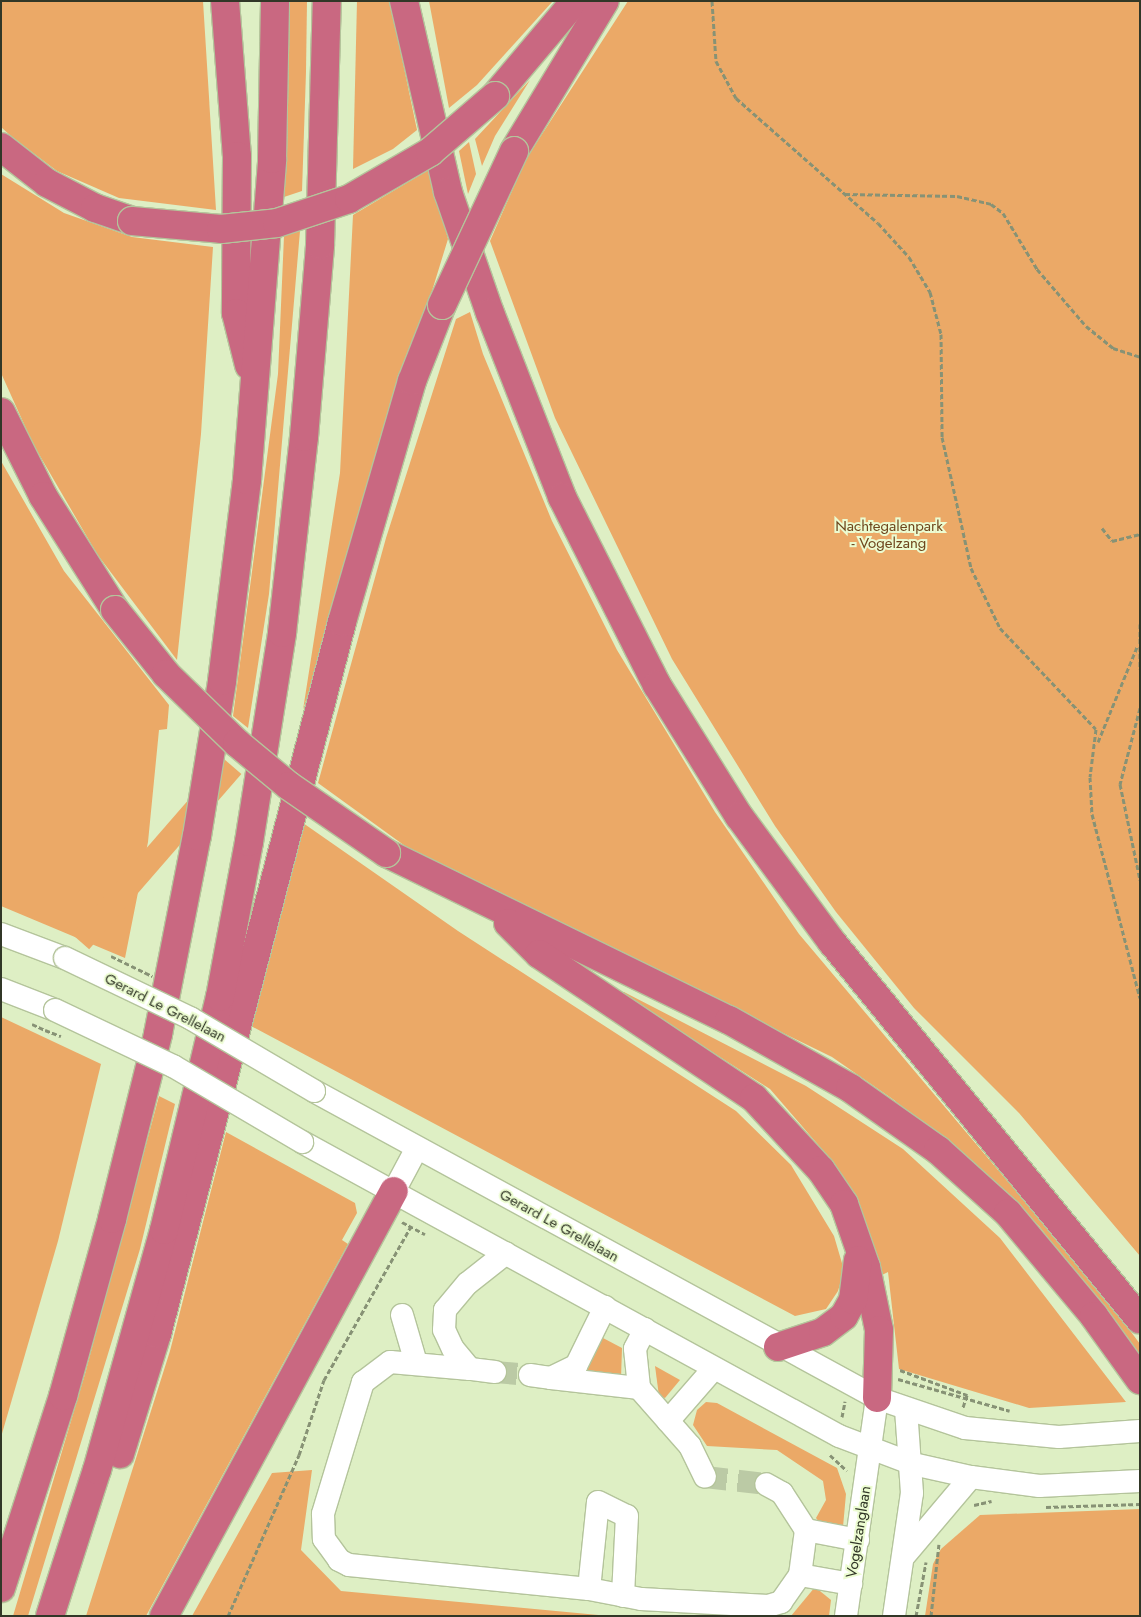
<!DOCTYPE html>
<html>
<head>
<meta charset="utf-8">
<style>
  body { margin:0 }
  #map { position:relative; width:1141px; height:1617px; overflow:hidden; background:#deefc4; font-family:Jost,sans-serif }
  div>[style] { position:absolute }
  .green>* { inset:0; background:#eba967; transform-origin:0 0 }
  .minor-tunnel>* { height:22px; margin-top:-11px; transform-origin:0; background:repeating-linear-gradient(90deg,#bbcaa5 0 22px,transparent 0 33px) }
  .path>* { height:3px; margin-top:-1.5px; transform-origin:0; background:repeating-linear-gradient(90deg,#879275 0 5px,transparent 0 7.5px) }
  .roads { filter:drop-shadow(1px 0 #b4c49b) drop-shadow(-1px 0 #b4c49b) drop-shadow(0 1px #b4c49b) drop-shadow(0 -1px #b4c49b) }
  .minor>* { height:22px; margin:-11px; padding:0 11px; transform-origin:11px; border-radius:11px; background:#fff }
  .highway>* { height:28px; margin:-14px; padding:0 14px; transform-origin:14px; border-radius:14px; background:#c96881 }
  .path-bridge>* { height:3px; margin-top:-1.5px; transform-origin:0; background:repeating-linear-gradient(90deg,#879275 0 5px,transparent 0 7.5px) }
  .bridges { filter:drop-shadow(1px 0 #b4c49b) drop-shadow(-1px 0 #b4c49b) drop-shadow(0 1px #b4c49b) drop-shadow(0 -1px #b4c49b) }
  .minor-bridge>* { height:22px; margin:-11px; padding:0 11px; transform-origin:11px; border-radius:11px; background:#fff }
  .highway-bridge>* { height:28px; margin:-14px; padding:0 14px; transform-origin:14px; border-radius:14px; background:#c96881 }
  span { translate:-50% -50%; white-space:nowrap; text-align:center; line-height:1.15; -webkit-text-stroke:4px #ecfcd1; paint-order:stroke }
  .park-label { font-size:15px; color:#6e461c }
  .street-label { font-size:15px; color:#313727 }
  .frame { position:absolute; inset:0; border:2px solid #313727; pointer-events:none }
</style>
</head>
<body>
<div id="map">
  <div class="green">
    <div style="clip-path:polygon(1px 1px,203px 1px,216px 210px,119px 198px,57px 171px,12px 137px,1px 127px)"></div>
    <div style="clip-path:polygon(290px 1px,307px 1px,306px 72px,302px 191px,284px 197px)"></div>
    <div style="clip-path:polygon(357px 1px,390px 1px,417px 130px,393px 149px,353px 169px)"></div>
    <div style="clip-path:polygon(429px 1px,553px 1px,477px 85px,449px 108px)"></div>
    <div style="clip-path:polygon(628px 1px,1140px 1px,1140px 1256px,1019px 1113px,914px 1008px,836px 912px,775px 826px,672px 659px,555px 418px,490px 241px,526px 159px)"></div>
    <div style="clip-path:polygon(530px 80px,495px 136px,482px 166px,475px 139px)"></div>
    <div style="clip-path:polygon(469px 142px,476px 174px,468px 194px,459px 151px)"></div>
    <div style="clip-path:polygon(430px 169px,448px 239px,303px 710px,340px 473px,353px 215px)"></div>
    <div style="clip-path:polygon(1px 174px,64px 213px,132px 237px,213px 247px,201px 434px,177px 660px,97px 554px,33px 444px,1px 373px)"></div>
    <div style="clip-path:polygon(300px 231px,269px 594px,248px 728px,233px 716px,278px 374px,284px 236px)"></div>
    <div style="clip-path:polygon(470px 312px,483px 354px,552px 521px,617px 650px,715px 812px,799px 934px,1105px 1297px,1140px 1344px,1140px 1357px,1039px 1226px,894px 1100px,832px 1057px,412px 851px,318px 783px,386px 538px,456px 319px)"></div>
    <div style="clip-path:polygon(1px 461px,64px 571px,169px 705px,167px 729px,159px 730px,148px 842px,125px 958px,1px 906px)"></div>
    <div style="left:224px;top:759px;width:23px;height:232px;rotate:41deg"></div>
    <div style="clip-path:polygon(303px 823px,458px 931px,736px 1111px,791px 1165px,834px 1236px,844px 1270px,838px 1291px,826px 1309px,795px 1316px,251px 1026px)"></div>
    <div style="clip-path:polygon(624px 992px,806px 1086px,903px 1149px,1000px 1238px,1126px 1402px,1029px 1408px,899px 1369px,888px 1272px,882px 1275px,855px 1196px,833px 1162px,770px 1089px,620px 993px)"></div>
    <div style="clip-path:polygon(1px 1017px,101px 1064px,58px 1241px,1px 1437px)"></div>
    <div style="clip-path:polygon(159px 1096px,175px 1104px,140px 1249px,28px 1616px,13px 1616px,85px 1374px)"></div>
    <div style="clip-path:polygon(226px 1132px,355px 1203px,357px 1213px,342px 1240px,348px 1244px,146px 1616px,86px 1616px,170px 1351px)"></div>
    <div style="clip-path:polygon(603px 1338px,622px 1348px,621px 1378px,576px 1374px)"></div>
    <div style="clip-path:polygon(655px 1366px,680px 1380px,665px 1398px,659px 1396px)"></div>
    <div style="clip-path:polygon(706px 1402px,717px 1403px,837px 1468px,846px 1494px,843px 1527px,822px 1526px,816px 1518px,826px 1500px,823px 1481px,777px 1450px,707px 1446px,693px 1425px,697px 1410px)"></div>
    <div style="clip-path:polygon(312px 1470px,301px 1550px,341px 1591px,609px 1616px,192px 1616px,272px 1473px)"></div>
    <div style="clip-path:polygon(1140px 1509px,1140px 1616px,925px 1616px,933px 1564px,941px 1549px,980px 1515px)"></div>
    <div style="clip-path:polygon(815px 1587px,831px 1600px,829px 1616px,791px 1616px)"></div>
  </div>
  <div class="minor-tunnel">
    <div style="left:495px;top:1372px;width:35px;rotate:5deg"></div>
    <div style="left:705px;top:1477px;width:61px;rotate:6.5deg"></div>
  </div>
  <div class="path">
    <div style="left:712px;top:1px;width:60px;rotate:86.2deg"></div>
    <div style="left:716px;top:61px;width:42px;rotate:61.6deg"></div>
    <div style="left:736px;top:98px;width:189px;rotate:41.4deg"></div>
    <div style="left:878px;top:223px;width:46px;rotate:47.6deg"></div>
    <div style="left:909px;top:257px;width:41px;rotate:59deg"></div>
    <div style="left:930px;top:292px;width:43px;rotate:75.3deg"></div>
    <div style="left:941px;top:334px;width:103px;rotate:89.4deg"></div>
    <div style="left:942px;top:437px;width:134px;rotate:77.5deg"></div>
    <div style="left:971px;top:568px;width:67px;rotate:64.2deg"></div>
    <div style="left:1000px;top:628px;width:139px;rotate:46.5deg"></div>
    <div style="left:1096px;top:729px;width:48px;rotate:97.1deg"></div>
    <div style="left:1090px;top:777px;width:37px;rotate:87deg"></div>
    <div style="left:1092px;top:814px;width:190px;rotate:75.4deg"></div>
    <div style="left:845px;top:194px;width:112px;rotate:1deg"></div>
    <div style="left:957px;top:196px;width:35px;rotate:13deg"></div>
    <div style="left:991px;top:204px;width:15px;rotate:37deg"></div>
    <div style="left:1003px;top:213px;width:66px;rotate:58.7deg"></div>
    <div style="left:1037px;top:269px;width:75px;rotate:49.3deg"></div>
    <div style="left:1086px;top:326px;width:35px;rotate:39deg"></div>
    <div style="left:1113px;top:348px;width:28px;rotate:18deg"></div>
    <div style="left:1102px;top:528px;width:16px;rotate:52deg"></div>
    <div style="left:1112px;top:541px;width:29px;rotate:-14deg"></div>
    <div style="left:1140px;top:624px;width:45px;rotate:90deg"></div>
    <div style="left:1140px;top:708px;width:79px;rotate:104.7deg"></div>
    <div style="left:1120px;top:784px;width:98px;rotate:78.2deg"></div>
    <div style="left:1098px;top:742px;width:103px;rotate:-67.7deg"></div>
    <div style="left:32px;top:1024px;width:14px;rotate:25deg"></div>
    <div style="left:402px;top:1222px;width:26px;rotate:28deg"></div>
    <div style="left:900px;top:1370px;width:72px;rotate:20.5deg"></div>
    <div style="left:967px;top:1395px;width:13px;rotate:108deg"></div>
    <div style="left:898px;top:1379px;width:116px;rotate:15.9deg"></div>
    <div style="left:842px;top:1417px;width:16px;rotate:-79deg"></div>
    <div style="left:830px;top:1455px;width:23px;rotate:43deg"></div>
    <div style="left:974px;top:1505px;width:18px;rotate:-13deg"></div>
    <div style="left:1046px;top:1507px;width:94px;rotate:-1.8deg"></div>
    <div style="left:228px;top:1616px;width:176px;rotate:-66.2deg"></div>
    <div style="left:299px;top:1455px;width:79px;rotate:-71.6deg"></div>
    <div style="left:324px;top:1380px;width:177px;rotate:-60.5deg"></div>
    <div style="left:916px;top:1616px;width:55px;rotate:-79.5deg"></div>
    <div style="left:931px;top:1616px;width:72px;rotate:-83.7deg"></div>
  </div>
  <div class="roads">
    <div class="minor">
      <div style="left:1px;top:934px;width:68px;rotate:20.6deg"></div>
      <div style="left:1px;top:989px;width:58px;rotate:21.3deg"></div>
      <div style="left:314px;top:1091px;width:641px;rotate:28.6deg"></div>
      <div style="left:877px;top:1398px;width:93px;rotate:18.8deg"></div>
      <div style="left:965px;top:1428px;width:94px;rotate:5.5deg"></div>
      <div style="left:1059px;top:1437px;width:81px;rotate:-4.2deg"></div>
      <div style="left:302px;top:1142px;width:612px;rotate:28.7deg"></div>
      <div style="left:839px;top:1436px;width:79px;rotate:20.7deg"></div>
      <div style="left:913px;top:1464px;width:59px;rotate:12.6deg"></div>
      <div style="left:971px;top:1477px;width:69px;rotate:7.5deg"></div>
      <div style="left:1039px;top:1486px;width:101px;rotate:-2.8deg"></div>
      <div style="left:394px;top:1191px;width:49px;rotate:-61.9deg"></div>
      <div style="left:402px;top:1315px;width:50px;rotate:73.7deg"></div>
      <div style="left:645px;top:1329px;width:22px;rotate:117deg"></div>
      <div style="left:635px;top:1349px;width:39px;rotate:84deg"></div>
      <div style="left:639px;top:1388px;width:77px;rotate:48.7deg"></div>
      <div style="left:690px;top:1446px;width:34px;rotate:64deg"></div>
      <div style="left:470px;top:1369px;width:80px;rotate:-175deg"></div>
      <div style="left:390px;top:1362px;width:34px;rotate:143deg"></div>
      <div style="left:363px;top:1382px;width:138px;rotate:106.9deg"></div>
      <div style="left:323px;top:1514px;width:25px;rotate:88deg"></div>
      <div style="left:324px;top:1539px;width:26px;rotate:54deg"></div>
      <div style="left:339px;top:1560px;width:11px;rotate:27deg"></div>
      <div style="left:349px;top:1565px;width:241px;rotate:5.7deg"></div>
      <div style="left:589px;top:1589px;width:53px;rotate:10.9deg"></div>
      <div style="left:641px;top:1599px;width:127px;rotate:3.2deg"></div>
      <div style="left:768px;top:1606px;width:14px;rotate:-17deg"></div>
      <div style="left:781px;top:1602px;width:33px;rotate:-55deg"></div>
      <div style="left:800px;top:1575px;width:45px;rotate:-82.4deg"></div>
      <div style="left:806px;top:1530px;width:44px;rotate:-123deg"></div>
      <div style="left:782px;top:1493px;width:18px;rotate:-151deg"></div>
      <div style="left:495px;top:1372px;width:25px;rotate:-173deg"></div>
      <div style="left:470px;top:1369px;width:26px;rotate:-130deg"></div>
      <div style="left:453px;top:1349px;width:21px;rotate:-115deg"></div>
      <div style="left:444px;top:1330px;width:20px;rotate:-87deg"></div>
      <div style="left:445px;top:1310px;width:35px;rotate:-50deg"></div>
      <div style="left:468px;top:1283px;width:48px;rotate:-38.3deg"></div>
      <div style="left:530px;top:1375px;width:21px;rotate:8deg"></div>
      <div style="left:551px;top:1378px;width:28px;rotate:-26deg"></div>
      <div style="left:576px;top:1366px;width:66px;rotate:-63.8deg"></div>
      <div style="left:551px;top:1378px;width:89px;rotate:6.5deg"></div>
      <div style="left:668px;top:1421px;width:70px;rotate:-49deg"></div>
      <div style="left:806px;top:1530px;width:53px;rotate:10.9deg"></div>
      <div style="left:905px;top:1555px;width:102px;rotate:-49.8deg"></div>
      <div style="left:800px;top:1575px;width:52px;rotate:10deg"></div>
      <div style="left:589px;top:1589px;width:87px;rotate:-84.1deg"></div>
      <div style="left:598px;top:1502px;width:32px;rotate:26deg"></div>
      <div style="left:627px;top:1516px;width:80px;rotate:92.9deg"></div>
      <div style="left:846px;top:1616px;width:220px;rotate:-81.9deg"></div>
      <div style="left:894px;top:1616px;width:124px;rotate:-81.7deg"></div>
      <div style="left:912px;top:1493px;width:84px;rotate:-94.1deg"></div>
    </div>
    <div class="highway">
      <div style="left:225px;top:1px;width:155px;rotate:85.6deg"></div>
      <div style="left:237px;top:156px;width:157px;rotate:90.4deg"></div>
      <div style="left:236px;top:313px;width:54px;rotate:76deg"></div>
      <div style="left:404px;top:1px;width:196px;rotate:77deg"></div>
      <div style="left:448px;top:192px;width:128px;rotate:70.9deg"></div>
      <div style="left:490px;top:313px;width:198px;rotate:68.6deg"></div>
      <div style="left:562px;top:497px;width:211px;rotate:63.2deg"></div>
      <div style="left:657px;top:685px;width:155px;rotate:58deg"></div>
      <div style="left:739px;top:816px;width:157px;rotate:53.6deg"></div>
      <div style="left:832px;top:942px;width:487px;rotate:50.8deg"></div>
      <div style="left:495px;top:96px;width:124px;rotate:-49.9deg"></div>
      <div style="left:1px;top:147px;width:58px;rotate:38deg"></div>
      <div style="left:47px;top:183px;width:54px;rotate:27.5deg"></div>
      <div style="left:95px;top:208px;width:39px;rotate:19deg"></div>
      <div style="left:514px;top:151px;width:175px;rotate:-58.8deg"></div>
      <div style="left:1px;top:412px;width:94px;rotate:63.4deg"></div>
      <div style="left:43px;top:496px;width:135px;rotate:57.7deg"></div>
      <div style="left:386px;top:853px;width:381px;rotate:26deg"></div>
      <div style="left:729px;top:1020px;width:139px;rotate:29.3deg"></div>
      <div style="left:850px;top:1088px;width:108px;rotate:35.2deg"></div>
      <div style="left:938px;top:1150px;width:94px;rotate:42deg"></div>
      <div style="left:1008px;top:1213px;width:134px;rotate:50.1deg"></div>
      <div style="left:1094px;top:1316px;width:79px;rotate:54.3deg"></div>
      <div style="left:508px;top:923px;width:44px;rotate:45deg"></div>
      <div style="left:539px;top:954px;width:259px;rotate:33.8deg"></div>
      <div style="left:754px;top:1098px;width:98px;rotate:47.1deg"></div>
      <div style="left:821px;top:1170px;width:41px;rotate:55.9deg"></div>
      <div style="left:844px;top:1204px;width:67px;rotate:70.8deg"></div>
      <div style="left:866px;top:1267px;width:64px;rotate:78.3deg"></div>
      <div style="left:879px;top:1330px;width:68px;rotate:91.7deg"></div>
      <div style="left:778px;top:1347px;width:47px;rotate:-18.4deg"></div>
      <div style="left:823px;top:1332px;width:26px;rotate:-37deg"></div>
      <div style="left:844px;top:1316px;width:18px;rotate:-61deg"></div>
      <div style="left:853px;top:1300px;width:40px;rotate:-82.9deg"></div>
      <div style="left:120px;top:1454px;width:126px;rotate:-72.9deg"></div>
      <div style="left:157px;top:1334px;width:736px;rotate:-75.43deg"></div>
      <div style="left:342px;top:622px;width:251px;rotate:-73.8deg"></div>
      <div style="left:412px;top:381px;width:82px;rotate:-68.5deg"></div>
      <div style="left:1px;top:1588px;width:202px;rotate:-72.1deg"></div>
      <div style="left:63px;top:1396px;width:184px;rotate:-74.5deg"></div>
      <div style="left:112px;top:1219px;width:191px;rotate:-76deg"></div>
      <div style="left:158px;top:1034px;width:202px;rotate:-78.9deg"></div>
      <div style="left:197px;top:836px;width:157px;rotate:-80.8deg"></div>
      <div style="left:222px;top:681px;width:203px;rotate:-82.9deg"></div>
      <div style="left:247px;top:480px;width:322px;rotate:-85.5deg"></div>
      <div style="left:272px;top:159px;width:158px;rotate:-88.9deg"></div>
      <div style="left:50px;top:1616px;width:153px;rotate:-72.2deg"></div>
      <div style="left:97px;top:1470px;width:249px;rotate:-74.4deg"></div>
      <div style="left:164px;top:1230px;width:240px;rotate:-76.5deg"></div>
      <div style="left:220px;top:997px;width:158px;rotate:-79.4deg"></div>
      <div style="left:249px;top:842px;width:212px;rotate:-81deg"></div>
      <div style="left:282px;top:633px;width:197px;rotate:-83.6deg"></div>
      <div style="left:304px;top:437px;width:193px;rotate:-85.2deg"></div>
      <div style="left:320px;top:245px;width:244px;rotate:-88.4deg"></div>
      <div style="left:164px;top:1616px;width:483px;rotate:-61.6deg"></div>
    </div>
  </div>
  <div class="path-bridge">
    <div style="left:111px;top:956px;width:46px;rotate:26deg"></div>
    <div style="left:45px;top:1030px;width:17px;rotate:21deg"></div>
  </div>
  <div class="bridges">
    <div class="minor-bridge">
      <div style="left:65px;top:958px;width:139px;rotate:25.6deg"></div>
      <div style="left:190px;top:1018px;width:144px;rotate:30.5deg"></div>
      <div style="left:55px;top:1010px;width:131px;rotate:25.4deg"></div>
      <div style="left:173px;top:1066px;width:150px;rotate:30.5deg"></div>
    </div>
    <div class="highway-bridge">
      <div style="left:132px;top:221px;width:89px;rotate:5.1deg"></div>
      <div style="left:221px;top:229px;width:56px;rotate:-6.1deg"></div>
      <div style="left:277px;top:223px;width:76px;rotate:-18.4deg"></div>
      <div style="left:349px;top:199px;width:94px;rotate:-30.1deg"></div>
      <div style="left:430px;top:152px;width:86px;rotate:-40.7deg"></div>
      <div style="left:442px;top:305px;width:170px;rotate:-64.9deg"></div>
      <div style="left:115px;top:610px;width:82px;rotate:51.4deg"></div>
      <div style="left:166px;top:674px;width:99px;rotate:44.2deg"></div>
      <div style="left:237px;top:743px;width:67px;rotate:39.6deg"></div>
      <div style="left:289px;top:786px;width:118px;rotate:34.6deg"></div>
    </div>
  </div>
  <div class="park-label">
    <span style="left:889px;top:535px">Nachtegalenpark<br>- Vogelzang</span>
  </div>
  <div class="street-label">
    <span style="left:165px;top:1008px;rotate:27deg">Gerard Le Grellelaan</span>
    <span style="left:559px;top:1226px;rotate:29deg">Gerard Le Grellelaan</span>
    <span style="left:859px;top:1532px;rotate:-81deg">Vogelzanglaan</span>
  </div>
  <div class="frame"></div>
</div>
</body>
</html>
